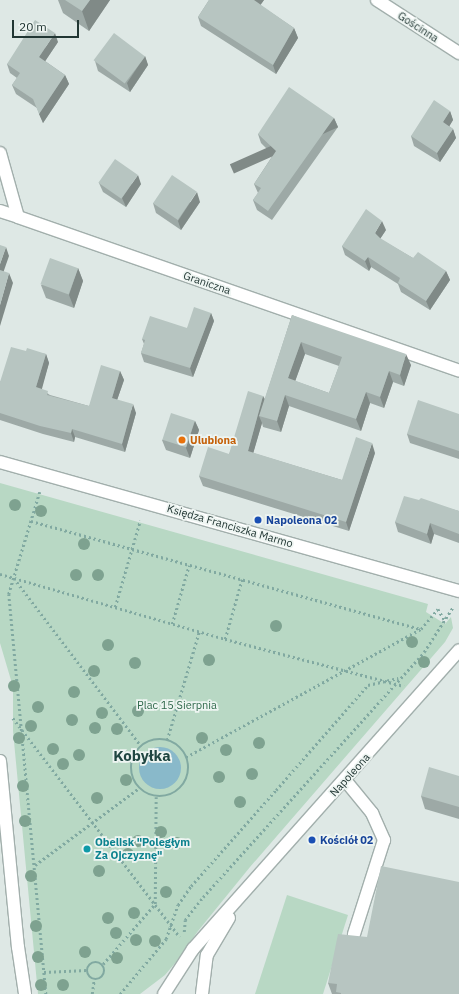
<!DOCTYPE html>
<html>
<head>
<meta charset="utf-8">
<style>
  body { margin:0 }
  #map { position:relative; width:459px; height:994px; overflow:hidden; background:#dee8e5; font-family:"IBM Plex Sans",sans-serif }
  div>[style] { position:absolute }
  .green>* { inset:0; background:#b8d8c4 }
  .water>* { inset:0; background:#89b9ca }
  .round { border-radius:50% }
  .path>* { height:2.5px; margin-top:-1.25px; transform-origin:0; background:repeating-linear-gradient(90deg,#81a9a1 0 2px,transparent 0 5px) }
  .path>.ring { margin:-1.25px; padding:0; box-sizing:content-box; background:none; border:2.5px solid #81a9a1; border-radius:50% }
  .roads { filter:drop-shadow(1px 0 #a2afac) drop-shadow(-1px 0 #a2afac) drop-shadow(0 1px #a2afac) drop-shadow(0 -1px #a2afac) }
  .lane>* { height:12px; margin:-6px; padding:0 6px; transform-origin:6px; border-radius:6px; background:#fff }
  .street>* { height:12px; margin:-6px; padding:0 6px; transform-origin:6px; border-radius:6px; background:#fff }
  .secondary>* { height:12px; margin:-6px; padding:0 6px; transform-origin:6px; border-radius:6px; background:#fff }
  .trees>* { width:12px; height:12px; margin:-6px; border-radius:50%; background:#7ea290 }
  .wall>* { inset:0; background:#9da9a6 }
  .shaded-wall>* { inset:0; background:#808a87; transform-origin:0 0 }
  .building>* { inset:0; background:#b7c5c1; transform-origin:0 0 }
  .dots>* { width:11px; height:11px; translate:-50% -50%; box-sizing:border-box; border:2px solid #eef5f2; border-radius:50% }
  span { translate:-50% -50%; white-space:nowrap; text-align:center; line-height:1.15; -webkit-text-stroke:3.5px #eef5f2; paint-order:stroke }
  .street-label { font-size:11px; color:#213633 }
  .food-label { font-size:11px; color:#c56008; font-weight:700 }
  .left { translate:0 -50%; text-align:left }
  .transit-label { font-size:11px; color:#164399; font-weight:700 }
  .park-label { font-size:11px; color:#2f694b }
  .culture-label { font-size:11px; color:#0d838f; font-weight:700 }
  .district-label { font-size:15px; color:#1f4641; font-weight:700 }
  .scale { position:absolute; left:12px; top:20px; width:67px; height:18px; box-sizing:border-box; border:2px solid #213633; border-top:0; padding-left:5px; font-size:12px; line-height:14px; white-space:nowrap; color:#213633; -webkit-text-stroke:3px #eef5f2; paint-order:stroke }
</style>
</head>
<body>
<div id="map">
  <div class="green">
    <div style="clip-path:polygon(0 483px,428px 604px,426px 612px,445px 624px,451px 617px,453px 628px,445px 642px,250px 867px,198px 931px,176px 962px,165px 975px,140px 994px,38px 994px,13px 731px,13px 687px,0 643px)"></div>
    <div style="clip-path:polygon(287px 895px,348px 915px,323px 994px,255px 994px)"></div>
  </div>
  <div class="water">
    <div class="round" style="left:139px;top:747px;width:42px;height:42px"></div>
  </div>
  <div class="path">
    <div style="left:40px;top:492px;width:107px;rotate:106.9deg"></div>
    <div style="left:9px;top:594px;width:402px;rotate:84.7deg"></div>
    <div style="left:31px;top:521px;width:405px;rotate:15.5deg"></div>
    <div style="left:421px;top:629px;width:26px;rotate:-50deg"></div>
    <div style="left:438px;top:609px;width:12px;rotate:59deg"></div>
    <div style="left:0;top:574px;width:234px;rotate:16.1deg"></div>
    <div style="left:225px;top:639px;width:185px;rotate:14.7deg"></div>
    <div style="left:14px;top:578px;width:211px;rotate:52.9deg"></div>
    <div style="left:115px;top:607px;width:90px;rotate:-73.8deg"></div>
    <div style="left:172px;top:624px;width:61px;rotate:-73.9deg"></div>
    <div style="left:225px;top:639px;width:62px;rotate:-74.2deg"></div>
    <div style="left:13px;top:718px;width:275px;rotate:52.7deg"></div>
    <div class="ring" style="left:131px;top:739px;width:55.5px;height:55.5px"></div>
    <div style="left:167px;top:740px;width:113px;rotate:-73.5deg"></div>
    <div style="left:186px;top:757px;width:268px;rotate:-28.6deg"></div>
    <div style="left:35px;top:865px;width:129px;rotate:-36.5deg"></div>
    <div style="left:184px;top:932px;width:12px;rotate:-85deg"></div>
    <div style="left:185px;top:920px;width:29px;rotate:-52deg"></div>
    <div style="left:203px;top:897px;width:330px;rotate:-47.9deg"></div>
    <div style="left:424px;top:652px;width:54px;rotate:-57.2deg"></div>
    <div class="ring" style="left:87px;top:962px;width:15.5px;height:15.5px"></div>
    <div style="left:103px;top:964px;width:79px;rotate:-49.1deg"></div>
    <div style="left:155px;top:904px;width:107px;rotate:-89.5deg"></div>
    <div style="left:44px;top:972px;width:43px;rotate:-2.7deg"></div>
    <div style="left:92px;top:994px;width:14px;rotate:-82deg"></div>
    <div style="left:120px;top:994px;width:72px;rotate:-50.1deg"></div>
    <div style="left:166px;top:939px;width:36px;rotate:-71deg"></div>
    <div style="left:178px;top:905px;width:23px;rotate:-56deg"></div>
    <div style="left:191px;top:886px;width:128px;rotate:-48.5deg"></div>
    <div style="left:276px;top:790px;width:140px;rotate:-48.8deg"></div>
    <div style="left:368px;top:685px;width:31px;rotate:-13deg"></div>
  </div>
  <div class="roads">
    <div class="lane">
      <div style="left:345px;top:780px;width:43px;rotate:50.7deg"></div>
      <div style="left:372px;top:813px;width:30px;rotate:66deg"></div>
      <div style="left:384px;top:840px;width:99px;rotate:107.7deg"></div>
    </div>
    <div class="street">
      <div style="left:377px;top:0;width:98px;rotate:32.9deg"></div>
      <div style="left:0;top:153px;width:66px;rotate:74.3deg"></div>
      <div style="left:18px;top:217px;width:467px;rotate:19.2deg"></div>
      <div style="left:0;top:211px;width:19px;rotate:18deg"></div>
    </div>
    <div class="secondary">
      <div style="left:0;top:462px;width:477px;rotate:15.7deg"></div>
      <div style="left:0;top:761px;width:187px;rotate:84.5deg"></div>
      <div style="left:18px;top:947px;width:48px;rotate:81.5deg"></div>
      <div style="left:164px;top:994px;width:54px;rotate:-57.2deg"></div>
      <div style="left:193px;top:949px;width:400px;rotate:-48.3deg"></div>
      <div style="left:202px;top:994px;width:39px;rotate:-83deg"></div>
      <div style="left:207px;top:955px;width:43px;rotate:-59.3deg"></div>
    </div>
  </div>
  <div class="trees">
    <div style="left:15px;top:505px"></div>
    <div style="left:41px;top:511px"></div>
    <div style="left:84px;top:544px"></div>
    <div style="left:76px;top:575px"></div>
    <div style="left:98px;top:575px"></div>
    <div style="left:276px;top:626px"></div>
    <div style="left:412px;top:642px"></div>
    <div style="left:108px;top:645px"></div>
    <div style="left:209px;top:660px"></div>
    <div style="left:424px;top:662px"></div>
    <div style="left:135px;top:663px"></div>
    <div style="left:94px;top:671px"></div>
    <div style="left:14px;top:686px"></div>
    <div style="left:74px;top:692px"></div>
    <div style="left:38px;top:707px"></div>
    <div style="left:138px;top:711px"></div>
    <div style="left:102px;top:713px"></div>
    <div style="left:72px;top:720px"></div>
    <div style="left:31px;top:726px"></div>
    <div style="left:95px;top:728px"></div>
    <div style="left:117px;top:729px"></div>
    <div style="left:19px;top:738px"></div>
    <div style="left:202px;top:738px"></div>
    <div style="left:259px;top:743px"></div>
    <div style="left:53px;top:749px"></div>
    <div style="left:226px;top:750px"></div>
    <div style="left:79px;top:755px"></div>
    <div style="left:63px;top:764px"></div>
    <div style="left:252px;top:774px"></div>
    <div style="left:219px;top:777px"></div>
    <div style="left:126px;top:780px"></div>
    <div style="left:23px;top:786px"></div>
    <div style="left:97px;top:798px"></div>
    <div style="left:240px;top:802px"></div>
    <div style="left:25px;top:821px"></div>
    <div style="left:161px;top:832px"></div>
    <div style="left:138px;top:841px"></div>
    <div style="left:177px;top:843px"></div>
    <div style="left:128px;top:854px"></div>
    <div style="left:99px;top:871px"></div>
    <div style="left:31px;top:876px"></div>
    <div style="left:166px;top:892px"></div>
    <div style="left:134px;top:913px"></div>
    <div style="left:108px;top:918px"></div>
    <div style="left:36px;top:926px"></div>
    <div style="left:116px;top:933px"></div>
    <div style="left:136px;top:940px"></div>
    <div style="left:155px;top:941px"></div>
    <div style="left:85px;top:952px"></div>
    <div style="left:38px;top:957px"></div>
    <div style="left:117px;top:958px"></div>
    <div style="left:41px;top:985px"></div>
    <div style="left:63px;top:985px"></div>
  </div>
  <div class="wall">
    <div style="clip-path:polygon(58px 0,110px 0,89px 31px,63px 13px)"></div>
    <div style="clip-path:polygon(209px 0,264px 0,260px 5px,294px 28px,298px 38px,276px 74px,201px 26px,198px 17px)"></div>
    <div style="clip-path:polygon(58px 42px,45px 61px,65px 75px,69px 84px,43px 123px,37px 108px,16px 94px,12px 85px,17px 78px,10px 73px,7px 64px)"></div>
    <div style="clip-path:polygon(145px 56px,148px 65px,130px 92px,98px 71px,95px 61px)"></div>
    <div style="clip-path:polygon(450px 111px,453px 120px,449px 126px,453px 129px,456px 138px,440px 162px,414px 146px,411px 136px)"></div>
    <div style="clip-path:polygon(334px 118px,338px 127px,272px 220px,257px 210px,253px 200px,258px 193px,254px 184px,273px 155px,261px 143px,258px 134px)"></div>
    <div style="clip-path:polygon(99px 183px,141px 184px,126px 207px,103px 192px)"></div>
    <div style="clip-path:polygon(200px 202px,181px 230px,156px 213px,153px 203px)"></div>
    <div style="clip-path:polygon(386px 230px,380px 239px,413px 258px,446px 271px,450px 280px,430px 310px,401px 292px,398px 284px,371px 267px,369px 271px,345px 255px,342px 246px)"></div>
    <div style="clip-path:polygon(78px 268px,83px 281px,74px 308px,46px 298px,41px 285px)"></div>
    <div style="clip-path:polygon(211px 313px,214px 321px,193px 377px,144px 362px,141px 353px,144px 344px,142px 339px,187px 328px)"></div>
    <div style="clip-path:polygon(evenodd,292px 315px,411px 365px,404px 386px,393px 382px,384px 408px,370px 403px,361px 431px,289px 406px,281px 432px,263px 427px,262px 423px,253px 453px,342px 480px,375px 453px,349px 531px,203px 486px,199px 476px,229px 454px,263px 396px,265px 399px,292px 315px,305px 354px,339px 366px,329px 393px,295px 381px,305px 354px)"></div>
    <div style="clip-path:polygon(26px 351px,46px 354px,49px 363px,41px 389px,50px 395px,89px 406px,120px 371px,124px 380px,117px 400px,136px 413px,125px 452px,75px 437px,74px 442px,43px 434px,0 420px,0 382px)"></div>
    <div style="clip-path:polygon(459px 414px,459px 459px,410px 443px,407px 434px)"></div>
    <div style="clip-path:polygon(195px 421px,199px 430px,190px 458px,166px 450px,162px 440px)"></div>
    <div style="clip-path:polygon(419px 500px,459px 511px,459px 543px,434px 534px,431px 544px,398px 532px,395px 522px)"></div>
    <div style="clip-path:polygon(459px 776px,459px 819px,425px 809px,421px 796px)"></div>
    <div style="clip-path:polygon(367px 937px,459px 994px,332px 994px,328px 983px)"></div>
  </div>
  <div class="shaded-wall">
    <div style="clip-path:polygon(90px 0,110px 0,89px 31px,82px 11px)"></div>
    <div style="clip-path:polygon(254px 0,264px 0,257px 10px)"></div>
    <div style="clip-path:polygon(294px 28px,298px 38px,276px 74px,273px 65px)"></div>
    <div style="clip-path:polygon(55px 33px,58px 42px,42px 66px,39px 57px)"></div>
    <div style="clip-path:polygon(145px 56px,148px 65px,130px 92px,127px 83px)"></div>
    <div style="clip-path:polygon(65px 75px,69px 84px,43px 123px,39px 114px)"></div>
    <div style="clip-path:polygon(450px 111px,453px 120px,446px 132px,443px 122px)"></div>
    <div style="left:334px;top:118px;width:10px;height:114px;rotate:66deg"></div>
    <div style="clip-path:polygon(453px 129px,456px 138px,440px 162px,437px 153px)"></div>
    <div style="clip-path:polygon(138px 175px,141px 184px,126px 207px,122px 198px)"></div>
    <div style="clip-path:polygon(197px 192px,200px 202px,181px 230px,178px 221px)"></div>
    <div style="clip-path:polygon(382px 221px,386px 230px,378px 242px,375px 233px)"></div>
    <div style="clip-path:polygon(6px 247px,9px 256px,1px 279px,0 276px,0 264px)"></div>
    <div style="clip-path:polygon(368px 257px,371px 267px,369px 271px,365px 261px)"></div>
    <div style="clip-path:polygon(78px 268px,83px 281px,74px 308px,69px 295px)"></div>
    <div style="clip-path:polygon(446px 271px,450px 280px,430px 310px,426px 301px)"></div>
    <div style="clip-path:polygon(9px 273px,13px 283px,0 326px,0 305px)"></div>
    <div style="clip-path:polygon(211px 313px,214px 321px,193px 377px,190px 368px)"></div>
    <div style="clip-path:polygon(301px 342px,305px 354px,292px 390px,288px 378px)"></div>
    <div style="clip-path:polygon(46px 354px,49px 363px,40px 396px,36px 387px)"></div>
    <div style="clip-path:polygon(406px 354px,411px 365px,404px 386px,400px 375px)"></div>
    <div style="clip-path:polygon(120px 371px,124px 380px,115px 406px,112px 398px)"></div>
    <div style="clip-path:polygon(389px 371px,393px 382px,384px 408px,380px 397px)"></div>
    <div style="clip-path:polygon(366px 392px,370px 403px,361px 431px,356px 419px)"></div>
    <div style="clip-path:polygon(285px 395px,289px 406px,281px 432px,277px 421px)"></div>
    <div style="clip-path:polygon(263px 396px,267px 405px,259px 416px,262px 423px,251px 461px,248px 451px)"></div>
    <div style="clip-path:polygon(133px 404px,136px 413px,125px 452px,122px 444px)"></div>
    <div style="clip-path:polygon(195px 421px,199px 430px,190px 458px,186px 448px)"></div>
    <div style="clip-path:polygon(72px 429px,75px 437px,74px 442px,71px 433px)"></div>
    <div style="clip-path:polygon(372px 443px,375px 453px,349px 531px,346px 522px)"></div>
    <div style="clip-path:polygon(430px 523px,434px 534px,431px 544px,427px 534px)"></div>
  </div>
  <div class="building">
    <div style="clip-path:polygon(65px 0,90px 0,82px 11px)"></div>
    <div style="clip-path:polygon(209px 0,254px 0,294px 28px,273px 65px,198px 17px)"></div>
    <div style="clip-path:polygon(35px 20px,55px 33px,39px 57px,65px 75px,39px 114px,33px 99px,12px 85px,20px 73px,7px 64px)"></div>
    <div style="left:114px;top:33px;width:39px;height:34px;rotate:37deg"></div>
    <div style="clip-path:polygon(289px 87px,334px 118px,268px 211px,253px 200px,261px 188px,254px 184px,276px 151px,258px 134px)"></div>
    <div style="clip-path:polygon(434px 100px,450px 111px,443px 122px,453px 129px,437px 153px,411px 136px)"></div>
    <div style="left:115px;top:159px;width:28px;height:29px;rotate:35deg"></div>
    <div style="left:172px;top:175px;width:30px;height:34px;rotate:34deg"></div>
    <div style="clip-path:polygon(366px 209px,382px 221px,375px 233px,380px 238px,413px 258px,418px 252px,446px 271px,426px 301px,398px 283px,400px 278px,368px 257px,365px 261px,342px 246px)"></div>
    <div style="clip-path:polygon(0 245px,6px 247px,0 264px)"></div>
    <div style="left:50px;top:258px;width:30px;height:28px;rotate:20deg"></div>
    <div style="clip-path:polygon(0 270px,9px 273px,0 305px)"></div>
    <div style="clip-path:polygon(194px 307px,211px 313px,190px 368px,141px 353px,145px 340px,142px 339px,150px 316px,187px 328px)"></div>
    <div style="clip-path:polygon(evenodd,292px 315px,406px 354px,400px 375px,389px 371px,380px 397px,366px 392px,356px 419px,285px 395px,277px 421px,259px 416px,292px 315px,301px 342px,342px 357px,329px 393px,288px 378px,301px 342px)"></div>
    <div style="clip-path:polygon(11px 347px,26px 351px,27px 348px,46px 354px,36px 387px,48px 391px,47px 395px,89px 406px,101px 365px,120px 371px,112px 398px,133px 404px,122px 444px,72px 429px,71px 433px,40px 426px,0 413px,0 382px)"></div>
    <div style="clip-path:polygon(248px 391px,263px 396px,248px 451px,342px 480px,356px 437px,372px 443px,346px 522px,199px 476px,208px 447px,229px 454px)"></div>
    <div style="clip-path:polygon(418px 400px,459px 414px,459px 451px,407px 434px)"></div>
    <div style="left:171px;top:413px;width:25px;height:28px;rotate:18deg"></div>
    <div style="clip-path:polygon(404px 496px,419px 500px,421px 498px,459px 511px,459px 534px,430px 523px,427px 534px,395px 522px)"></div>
    <div style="clip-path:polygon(429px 767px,459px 776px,459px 807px,421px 796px)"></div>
    <div style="clip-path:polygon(381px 866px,459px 882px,459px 994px,341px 994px,341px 993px,336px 992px,337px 984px,328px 983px,338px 934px,367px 937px)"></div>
  </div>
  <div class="dots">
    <div style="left:182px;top:440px;background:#e8710a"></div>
    <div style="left:258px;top:520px;background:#1a4fb4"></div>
    <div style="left:312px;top:840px;background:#1a4fb4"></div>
    <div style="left:87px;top:849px;background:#0f9aa8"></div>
  </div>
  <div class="street-label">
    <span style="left:418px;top:27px;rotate:33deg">Gościnna</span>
    <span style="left:207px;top:283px;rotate:19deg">Graniczna</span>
    <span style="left:230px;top:526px;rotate:16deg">Księdza Franciszka Marmo</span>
    <span style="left:350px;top:775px;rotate:-48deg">Napoleona</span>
  </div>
  <div class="food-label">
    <span class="left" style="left:190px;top:440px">Ulubiona</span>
  </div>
  <div class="transit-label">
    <span class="left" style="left:266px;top:520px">Napoleona 02</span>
    <span class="left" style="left:320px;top:840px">Kościół 02</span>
  </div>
  <div class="park-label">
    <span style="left:177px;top:705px">Plac 15 Sierpnia</span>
  </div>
  <div class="culture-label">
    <span class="left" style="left:95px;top:849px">Obelisk "Poległym<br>Za Ojczyznę"</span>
  </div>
  <div class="district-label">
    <span style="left:142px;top:756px">Kobyłka</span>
  </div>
  <div class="scale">20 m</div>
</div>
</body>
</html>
